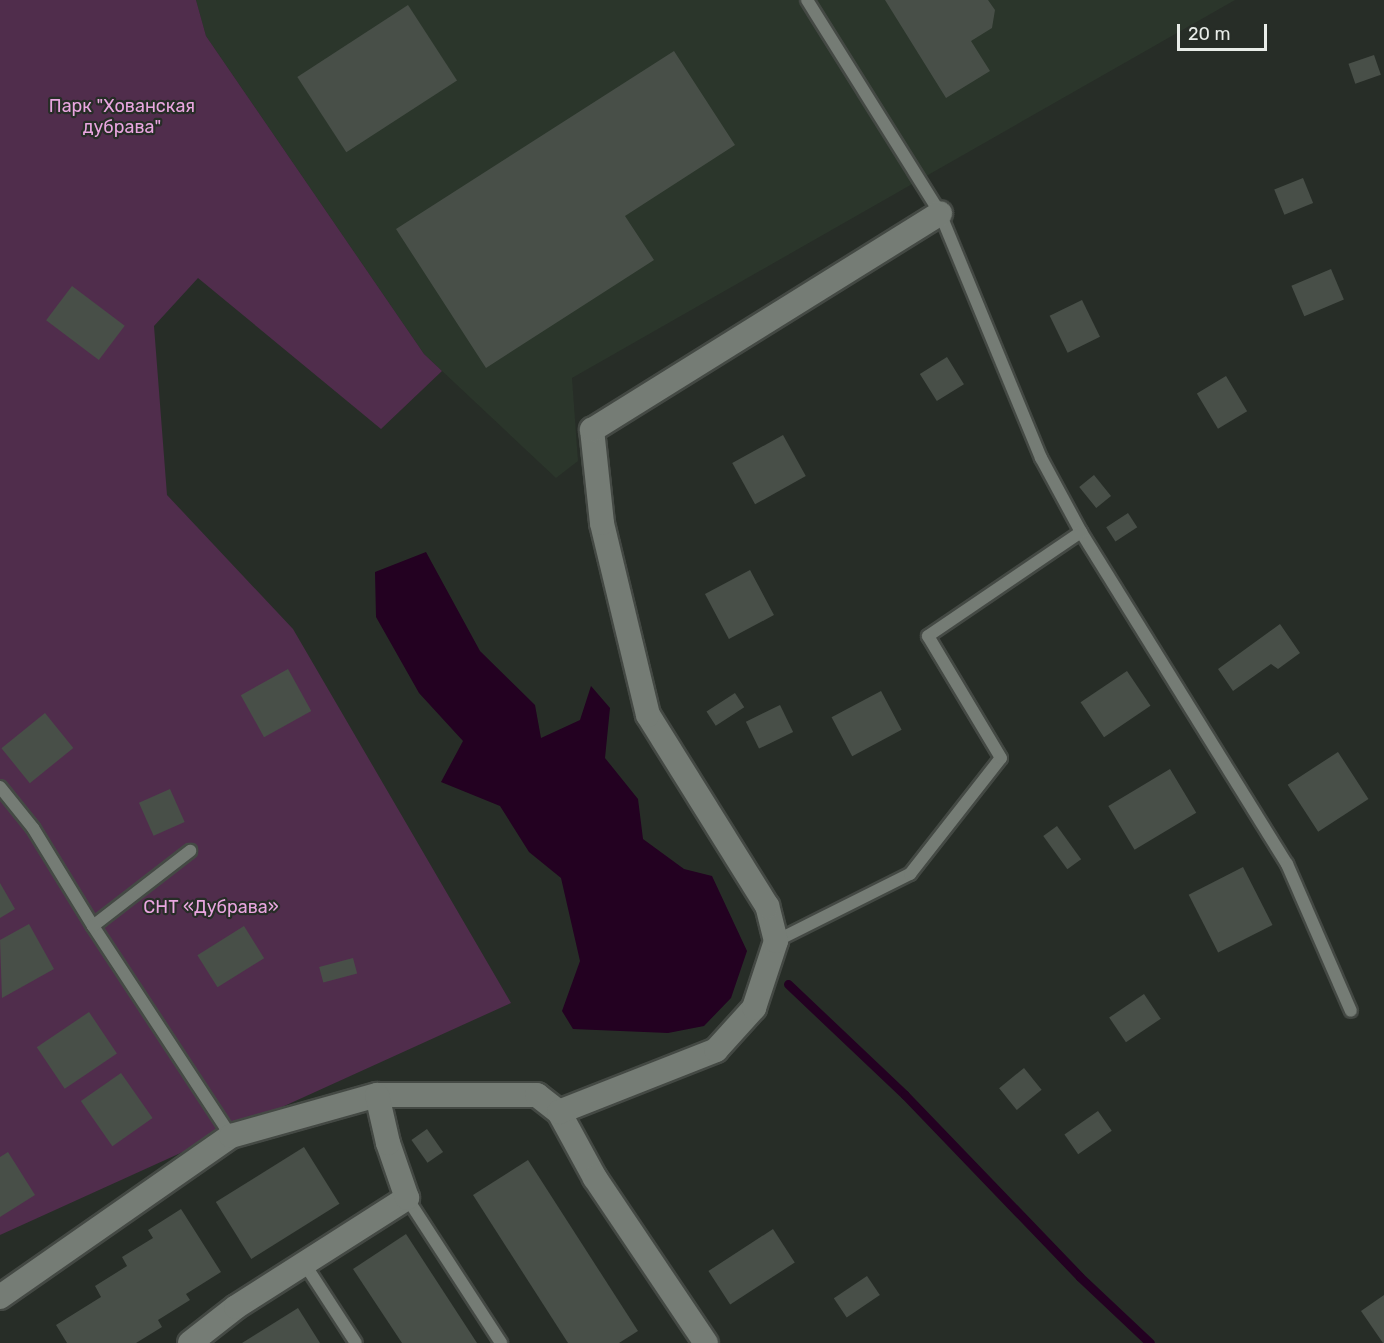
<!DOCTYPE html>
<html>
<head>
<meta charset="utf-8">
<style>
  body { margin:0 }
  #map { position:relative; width:1384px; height:1343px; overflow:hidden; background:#272d27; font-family:Rubik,sans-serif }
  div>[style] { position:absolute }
  .built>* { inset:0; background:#2b362b }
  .green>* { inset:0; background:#502d4c }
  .water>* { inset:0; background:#230121 }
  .stream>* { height:9px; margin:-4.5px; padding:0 4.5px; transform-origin:4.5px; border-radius:4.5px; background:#230121 }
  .building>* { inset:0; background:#484f48; transform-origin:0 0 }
  .roads { filter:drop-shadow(2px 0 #444944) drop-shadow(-2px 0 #444944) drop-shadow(0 2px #444944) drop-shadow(0 -2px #444944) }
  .service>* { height:12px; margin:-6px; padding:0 6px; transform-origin:6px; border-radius:6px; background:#757c75 }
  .minor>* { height:24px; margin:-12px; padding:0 12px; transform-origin:12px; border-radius:12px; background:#757c75 }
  span { translate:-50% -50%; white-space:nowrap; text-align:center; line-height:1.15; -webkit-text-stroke:4.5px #272d27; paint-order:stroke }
  .park-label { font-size:18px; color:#e9a6e0 }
  .scale { position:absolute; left:1177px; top:24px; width:90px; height:27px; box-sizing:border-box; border:3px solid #e9ede9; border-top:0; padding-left:8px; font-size:18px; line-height:21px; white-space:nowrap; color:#e9ede9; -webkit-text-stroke:4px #272d27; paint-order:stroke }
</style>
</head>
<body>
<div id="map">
  <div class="built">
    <div style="clip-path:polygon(196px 0,1235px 0,572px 378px,578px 461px,556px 478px,424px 354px,206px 36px)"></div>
  </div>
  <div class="green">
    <div style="clip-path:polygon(0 0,196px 0,206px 36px,424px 354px,442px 371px,381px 429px,198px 278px,154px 326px,167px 495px,293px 629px,511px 1003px,0 1235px)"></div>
  </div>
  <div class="water">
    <div style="clip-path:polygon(426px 552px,480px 651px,535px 705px,541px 738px,580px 720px,591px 686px,610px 708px,605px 758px,638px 799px,643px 839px,684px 869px,712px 876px,747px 951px,731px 998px,704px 1026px,668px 1033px,573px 1029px,562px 1011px,580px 961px,561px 878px,529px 852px,500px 806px,441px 782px,463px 741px,419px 693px,376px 617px,375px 572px)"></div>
  </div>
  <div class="stream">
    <div style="left:788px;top:984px;width:161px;rotate:43.5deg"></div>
    <div style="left:905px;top:1095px;width:252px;rotate:46.1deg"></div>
    <div style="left:1080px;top:1277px;width:96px;rotate:43.3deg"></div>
  </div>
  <div class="building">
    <div style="clip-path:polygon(885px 0,988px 0,995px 10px,992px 28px,971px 41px,990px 71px,946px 98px)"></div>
    <div style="left:408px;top:5px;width:90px;height:132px;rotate:57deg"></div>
    <div style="clip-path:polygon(674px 51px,735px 145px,625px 216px,654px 260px,486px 368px,396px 229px)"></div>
    <div style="left:1374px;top:55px;width:21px;height:27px;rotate:71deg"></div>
    <div style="left:1303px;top:178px;width:27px;height:31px;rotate:68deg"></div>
    <div style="left:1331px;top:269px;width:33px;height:43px;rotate:67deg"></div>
    <div style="left:72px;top:286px;width:66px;height:43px;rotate:37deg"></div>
    <div style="left:1082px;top:300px;width:41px;height:36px;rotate:64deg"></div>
    <div style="left:947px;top:357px;width:32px;height:32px;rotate:58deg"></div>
    <div style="left:1226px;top:376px;width:41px;height:34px;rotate:59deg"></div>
    <div style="left:783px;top:435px;width:47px;height:58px;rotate:61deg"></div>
    <div style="left:1094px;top:475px;width:27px;height:19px;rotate:51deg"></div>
    <div style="left:1128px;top:513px;width:17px;height:26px;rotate:57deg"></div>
    <div style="left:750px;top:570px;width:51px;height:51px;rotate:62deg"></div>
    <div style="clip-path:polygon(1280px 624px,1300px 653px,1278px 669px,1271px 664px,1233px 691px,1218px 669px)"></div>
    <div style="left:288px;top:669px;width:48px;height:54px;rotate:61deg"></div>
    <div style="left:1127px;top:671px;width:42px;height:56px;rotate:56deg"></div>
    <div style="left:881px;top:691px;width:44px;height:56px;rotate:62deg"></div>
    <div style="left:735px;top:693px;width:17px;height:34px;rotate:57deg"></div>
    <div style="left:780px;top:705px;width:30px;height:38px;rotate:64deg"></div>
    <div style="left:45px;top:713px;width:45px;height:56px;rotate:51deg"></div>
    <div style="left:1338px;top:752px;width:56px;height:60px;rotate:57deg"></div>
    <div style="left:1170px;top:769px;width:51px;height:72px;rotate:59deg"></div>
    <div style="left:170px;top:789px;width:36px;height:34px;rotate:66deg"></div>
    <div style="left:1057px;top:826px;width:41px;height:17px;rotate:54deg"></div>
    <div style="left:1243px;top:867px;width:65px;height:61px;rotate:63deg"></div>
    <div style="clip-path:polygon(0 883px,15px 909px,0 918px)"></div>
    <div style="clip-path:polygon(29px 924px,54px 969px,2px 998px,0 940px)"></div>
    <div style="left:244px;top:926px;width:38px;height:55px;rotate:58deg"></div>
    <div style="left:353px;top:958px;width:16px;height:35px;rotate:75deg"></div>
    <div style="left:1144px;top:994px;width:30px;height:42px;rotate:56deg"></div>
    <div style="left:89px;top:1012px;width:50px;height:63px;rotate:56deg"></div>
    <div style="left:1024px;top:1068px;width:28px;height:32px;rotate:51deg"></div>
    <div style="left:121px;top:1073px;width:55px;height:49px;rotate:55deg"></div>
    <div style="left:1098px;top:1111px;width:24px;height:41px;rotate:55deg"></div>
    <div style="left:427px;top:1129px;width:28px;height:19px;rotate:55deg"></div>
    <div style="left:304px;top:1147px;width:67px;height:104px;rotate:58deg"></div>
    <div style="clip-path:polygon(8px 1152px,35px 1195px,0 1217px,0 1157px)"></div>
    <div style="clip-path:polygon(528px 1160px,638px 1331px,619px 1343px,568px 1343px,473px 1195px)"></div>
    <div style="clip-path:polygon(181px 1209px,221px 1272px,186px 1294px,190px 1300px,158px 1320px,162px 1327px,136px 1343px,67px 1343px,56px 1325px,101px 1297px,95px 1286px,127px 1266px,122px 1257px,153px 1238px,148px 1230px)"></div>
    <div style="left:773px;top:1229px;width:40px;height:77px;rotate:57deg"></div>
    <div style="clip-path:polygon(406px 1234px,477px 1343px,402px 1343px,353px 1269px)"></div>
    <div style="left:867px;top:1276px;width:23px;height:40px;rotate:56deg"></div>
    <div style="clip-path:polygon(1384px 1295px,1384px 1343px,1383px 1343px,1361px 1311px)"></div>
    <div style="clip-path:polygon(298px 1308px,320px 1343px,242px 1343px)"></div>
  </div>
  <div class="roads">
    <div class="service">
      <div style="left:807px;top:0;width:251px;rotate:58deg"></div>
      <div style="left:940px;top:213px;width:265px;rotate:67.6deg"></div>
      <div style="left:1041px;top:458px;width:84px;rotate:61.6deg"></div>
      <div style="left:1081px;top:532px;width:391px;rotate:58.2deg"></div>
      <div style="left:1287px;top:864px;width:160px;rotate:66.5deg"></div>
      <div style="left:0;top:787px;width:53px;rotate:51.2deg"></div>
      <div style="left:33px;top:828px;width:115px;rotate:58.5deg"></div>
      <div style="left:93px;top:926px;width:251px;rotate:56.7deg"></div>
      <div style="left:93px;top:926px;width:123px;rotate:-37.7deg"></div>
      <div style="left:776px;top:941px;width:150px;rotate:-26.6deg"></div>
      <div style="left:910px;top:874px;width:147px;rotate:-51.9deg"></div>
      <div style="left:1001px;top:758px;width:142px;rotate:-120.9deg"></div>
      <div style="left:928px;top:636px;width:185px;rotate:-34.2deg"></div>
      <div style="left:407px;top:1198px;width:173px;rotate:57deg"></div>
      <div style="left:304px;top:1263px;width:95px;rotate:57deg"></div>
    </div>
    <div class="minor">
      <div style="left:559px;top:1112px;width:75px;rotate:61.4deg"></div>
      <div style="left:595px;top:1178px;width:199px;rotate:56.1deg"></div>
      <div style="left:0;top:1297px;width:282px;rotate:-34.9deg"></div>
      <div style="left:231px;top:1136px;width:152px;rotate:-15.7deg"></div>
      <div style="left:377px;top:1095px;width:160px"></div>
      <div style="left:537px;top:1095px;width:28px;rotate:38deg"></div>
      <div style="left:559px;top:1112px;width:169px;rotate:-21.5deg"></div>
      <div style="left:716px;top:1050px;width:57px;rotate:-47.9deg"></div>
      <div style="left:754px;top:1008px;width:71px;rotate:-71.8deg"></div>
      <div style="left:776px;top:941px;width:36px;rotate:-104deg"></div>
      <div style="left:767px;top:906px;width:225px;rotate:-121.9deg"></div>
      <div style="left:648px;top:715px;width:197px;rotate:-103.5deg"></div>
      <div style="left:602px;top:523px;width:94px;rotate:-96.1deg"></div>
      <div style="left:592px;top:430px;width:410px;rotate:-31.9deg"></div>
      <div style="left:190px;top:1343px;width:58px;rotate:-38deg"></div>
      <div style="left:236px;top:1307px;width:203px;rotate:-32.5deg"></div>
      <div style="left:407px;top:1198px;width:58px;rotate:-109.1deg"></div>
      <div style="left:388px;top:1143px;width:49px;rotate:-102.9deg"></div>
    </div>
  </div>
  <div class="park-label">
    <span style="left:122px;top:117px">Парк "Хованская<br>дубрава"</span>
    <span style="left:211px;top:907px">СНТ «Дубрава»</span>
  </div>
  <div class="scale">20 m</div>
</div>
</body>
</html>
